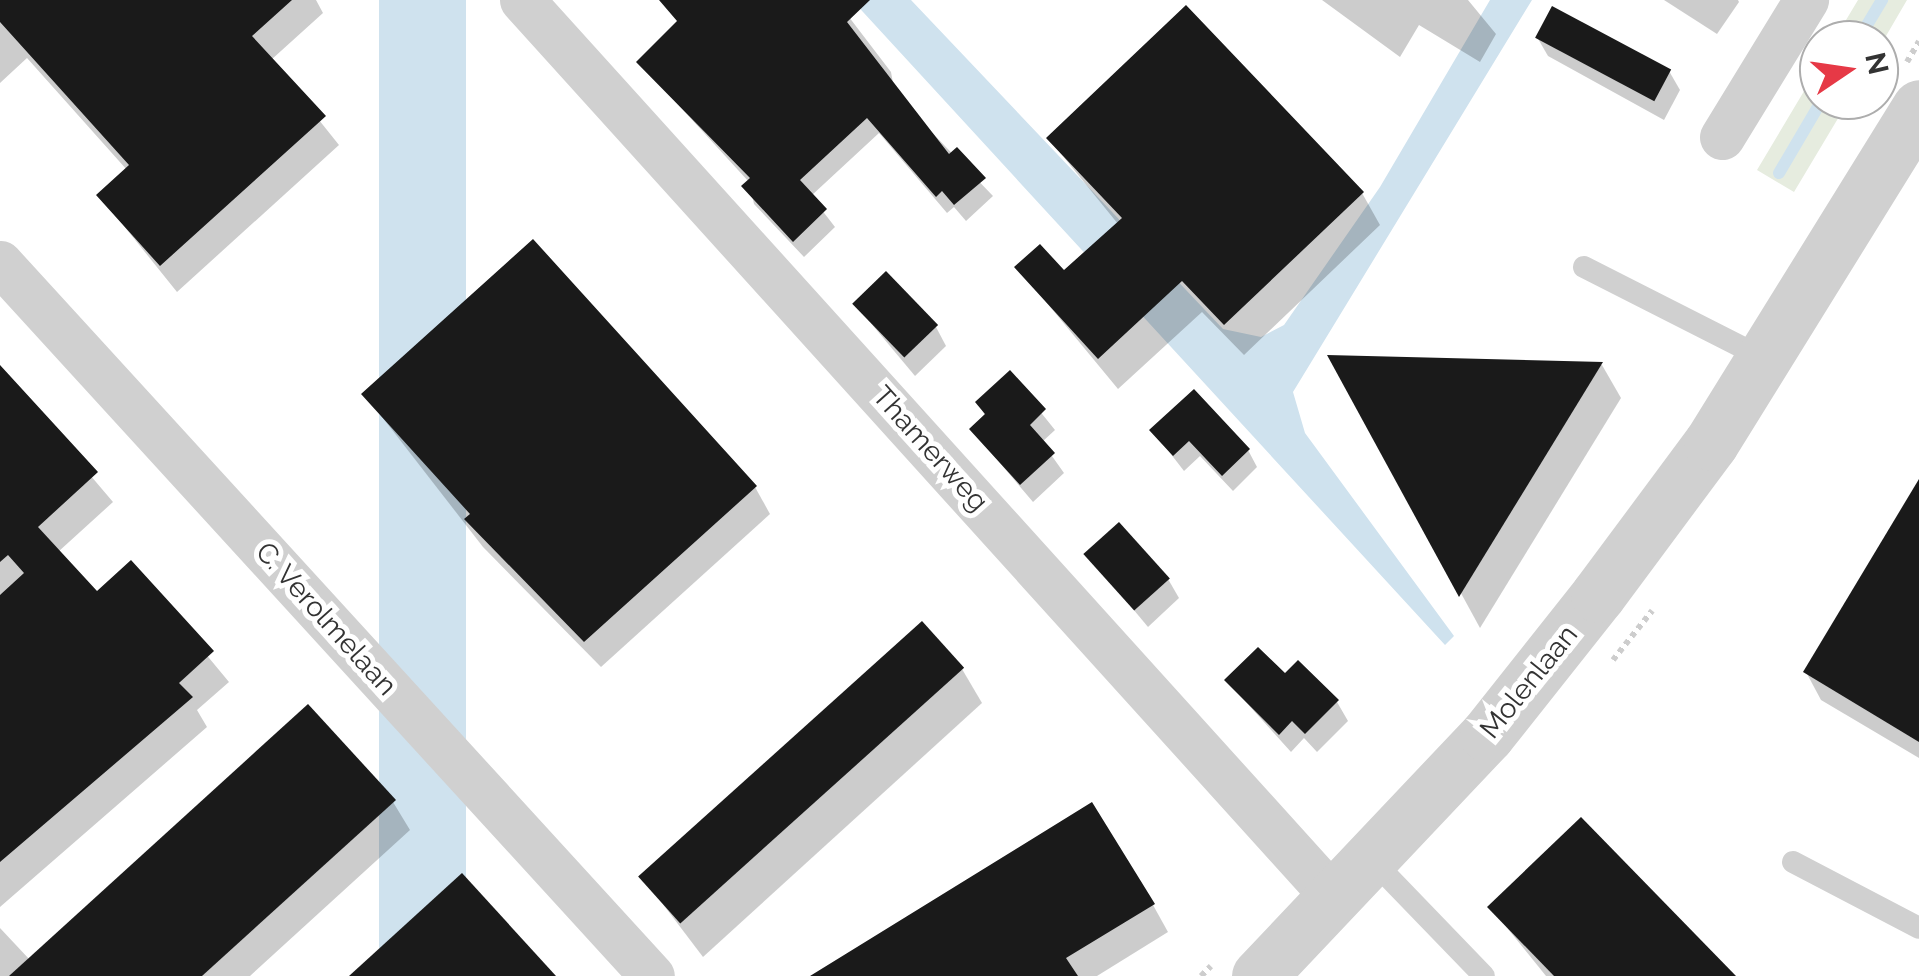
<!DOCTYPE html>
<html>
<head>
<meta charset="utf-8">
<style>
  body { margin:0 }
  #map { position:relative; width:1919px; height:976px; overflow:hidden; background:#fff; font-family:Raleway,sans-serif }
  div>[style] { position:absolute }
  .green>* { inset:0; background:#e6ecdf }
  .water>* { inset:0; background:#cfe2ee; transform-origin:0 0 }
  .shadow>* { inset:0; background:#0003 }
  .stream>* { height:12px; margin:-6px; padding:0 6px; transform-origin:6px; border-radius:6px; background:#cfe2ee }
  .building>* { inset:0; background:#1a1a1a; transform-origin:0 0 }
  .path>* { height:6px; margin-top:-3px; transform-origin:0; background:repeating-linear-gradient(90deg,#cdcdcd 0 5px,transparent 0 10px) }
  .service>* { height:22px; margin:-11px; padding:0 11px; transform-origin:11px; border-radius:11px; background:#d0d0d0 }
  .minor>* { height:45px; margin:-22.5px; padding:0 22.5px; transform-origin:22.5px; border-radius:22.5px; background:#d0d0d0 }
  .tertiary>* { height:55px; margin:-27.5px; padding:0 27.5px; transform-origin:27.5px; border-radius:27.5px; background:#d0d0d0 }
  span { translate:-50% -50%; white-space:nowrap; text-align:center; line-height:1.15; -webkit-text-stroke:10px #fff; paint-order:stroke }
  .street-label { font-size:28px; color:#333 }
  .north { position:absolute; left:1799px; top:20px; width:100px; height:100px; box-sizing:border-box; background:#fff; border:2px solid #adadad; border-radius:50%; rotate:77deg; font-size:28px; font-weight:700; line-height:40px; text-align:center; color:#333 }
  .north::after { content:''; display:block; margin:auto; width:35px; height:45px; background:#e63946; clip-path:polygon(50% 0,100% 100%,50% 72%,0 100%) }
</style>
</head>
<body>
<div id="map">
  <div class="green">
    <div style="clip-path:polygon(1858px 0,1907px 0,1879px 48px,1879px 40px,1834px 40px)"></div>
    <div style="clip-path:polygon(1819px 66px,1819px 100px,1849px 100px,1794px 192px,1757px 170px)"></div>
  </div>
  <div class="water">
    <div style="left:379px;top:0;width:87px;height:1254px"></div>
    <div style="clip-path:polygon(852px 0,911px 0,1223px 329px,1261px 337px,1284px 325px,1380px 187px,1490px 0,1532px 0,1293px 392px,1305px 433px,1454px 636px,1445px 645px)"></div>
  </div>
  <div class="shadow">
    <div style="clip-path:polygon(0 0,316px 0,323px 13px,271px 60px,339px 145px,177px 292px,99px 195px,127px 170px,27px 58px,0 83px)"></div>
    <div style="clip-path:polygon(750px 0,836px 0,891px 72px,895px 94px,993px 196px,966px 221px,954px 207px,947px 213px,879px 133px,811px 196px,835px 227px,804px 257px,754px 204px,749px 182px,639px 62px)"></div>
    <div style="clip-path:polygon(1322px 0,1468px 0,1496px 34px,1480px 62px,1419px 25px,1400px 57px)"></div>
    <div style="clip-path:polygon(1664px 0,1738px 0,1739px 2px,1717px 34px)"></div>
    <div style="clip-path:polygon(1537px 37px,1669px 71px,1680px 90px,1664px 120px,1548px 56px)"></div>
    <div style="clip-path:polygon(1049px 139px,1362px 193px,1380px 225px,1244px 355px,1202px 312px,1118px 389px,1018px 268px,1064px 273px,1118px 224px)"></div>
    <div style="clip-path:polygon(854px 303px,936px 327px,946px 346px,915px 376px)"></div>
    <div style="clip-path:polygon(1332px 357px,1602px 365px,1621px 398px,1480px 628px)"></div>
    <div style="clip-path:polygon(0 369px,113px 502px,58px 552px,96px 595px,131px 564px,229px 682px,197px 710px,207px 727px,0 907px)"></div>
    <div style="clip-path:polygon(1010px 374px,1055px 430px,1042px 442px,1064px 473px,1033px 502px,972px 430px,986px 417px,978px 403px)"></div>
    <div style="clip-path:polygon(365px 395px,755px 487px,770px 514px,601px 667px,483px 547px)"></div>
    <div style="clip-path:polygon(1153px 431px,1248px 450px,1257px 467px,1233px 491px,1200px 456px,1184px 471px)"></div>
    <div style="clip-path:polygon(1919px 530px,1919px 758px,1821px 700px,1806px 672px)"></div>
    <div style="clip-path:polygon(1088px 555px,1168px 579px,1179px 598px,1148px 627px)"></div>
    <div style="clip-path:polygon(962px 669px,982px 703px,703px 957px,643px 878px)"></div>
    <div style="clip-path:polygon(1285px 677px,1337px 702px,1348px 721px,1317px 752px,1304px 738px,1291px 752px,1227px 681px)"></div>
    <div style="clip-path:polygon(393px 802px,410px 830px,250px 976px,0 976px,0 928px,30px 960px)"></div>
    <div style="clip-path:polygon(1153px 905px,1168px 932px,1097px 976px,832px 976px)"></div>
    <div style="clip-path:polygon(1491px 908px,1733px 976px,1546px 976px)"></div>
  </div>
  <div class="stream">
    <div style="left:1858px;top:40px;width:47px;rotate:-59deg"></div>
    <div style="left:1779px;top:173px;width:85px;rotate:-59.5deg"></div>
  </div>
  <div class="building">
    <div style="clip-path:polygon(0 0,292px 0,252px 36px,326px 116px,160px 266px,96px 195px,129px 165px,0 22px)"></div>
    <div style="clip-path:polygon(659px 0,870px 0,847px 22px,949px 154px,957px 147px,986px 178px,954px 205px,942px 191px,936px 197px,867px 118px,800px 180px,827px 209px,793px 242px,741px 186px,750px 178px,636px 62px,677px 21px)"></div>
    <div style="clip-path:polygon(1186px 5px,1364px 192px,1224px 325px,1182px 281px,1098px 359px,1014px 267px,1040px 244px,1064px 270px,1122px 218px,1046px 138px)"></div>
    <div style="left:1552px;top:6px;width:135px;height:36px;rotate:28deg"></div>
    <div style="clip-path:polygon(533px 239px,757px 486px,584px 642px,464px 519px,470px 514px,361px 394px)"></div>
    <div style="left:886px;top:271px;width:75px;height:47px;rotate:46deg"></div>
    <div style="clip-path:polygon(1327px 355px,1603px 362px,1459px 597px)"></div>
    <div style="clip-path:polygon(0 365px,98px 472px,38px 527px,97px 591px,131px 560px,214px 651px,179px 683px,193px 697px,0 862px,0 595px,24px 573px,8px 555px,0 562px)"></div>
    <div style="clip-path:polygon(1010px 370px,1046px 409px,1030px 425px,1055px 453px,1020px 485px,969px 429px,985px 414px,975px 402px)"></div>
    <div style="clip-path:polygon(1194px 389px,1250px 449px,1222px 476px,1189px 441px,1173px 456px,1149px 430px)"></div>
    <div style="clip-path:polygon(1919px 479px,1919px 742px,1803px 672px)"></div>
    <div style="left:1119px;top:522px;width:76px;height:48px;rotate:48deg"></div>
    <div style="left:922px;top:621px;width:63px;height:382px;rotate:48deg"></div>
    <div style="clip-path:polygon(1258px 647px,1285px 673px,1298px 660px,1339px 700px,1305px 734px,1292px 721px,1279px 735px,1224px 680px)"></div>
    <div style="clip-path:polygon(308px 704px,396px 800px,202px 976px,9px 976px)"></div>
    <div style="clip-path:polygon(1092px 802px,1155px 904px,1066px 958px,1078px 976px,810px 976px)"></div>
    <div style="clip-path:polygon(1581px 817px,1736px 976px,1554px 976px,1487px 907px)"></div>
    <div style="clip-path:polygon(462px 873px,556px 976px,349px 976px)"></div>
  </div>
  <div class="path">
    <div style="left:1907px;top:62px;width:24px;rotate:-60deg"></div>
    <div style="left:1613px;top:660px;width:63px;rotate:-51.5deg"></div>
    <div style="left:1201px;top:976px;width:14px;rotate:-45deg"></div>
  </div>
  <div class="service">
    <div style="left:1584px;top:267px;width:201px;rotate:26.9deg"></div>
    <div style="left:1372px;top:860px;width:161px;rotate:46deg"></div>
    <div style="left:1793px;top:862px;width:142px;rotate:27.6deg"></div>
  </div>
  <div class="minor">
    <div style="left:522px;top:0;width:1214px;rotate:47.87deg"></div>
    <div style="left:1722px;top:137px;width:161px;rotate:-58.5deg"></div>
    <div style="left:0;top:263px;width:966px;rotate:47.56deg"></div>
  </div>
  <div class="tertiary">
    <div style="left:1259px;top:976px;width:332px;rotate:-46.6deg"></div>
    <div style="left:1487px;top:735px;width:179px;rotate:-51.6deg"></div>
    <div style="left:1598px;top:595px;width:189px;rotate:-53.4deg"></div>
    <div style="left:1711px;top:443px;width:395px;rotate:-58.2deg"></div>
  </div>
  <div class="street-label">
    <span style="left:930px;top:449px;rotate:48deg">Thamerweg</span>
    <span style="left:326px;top:619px;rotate:48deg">C. Verolmelaan</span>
    <span style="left:1529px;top:682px;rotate:-51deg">Molenlaan</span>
  </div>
  <div class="north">N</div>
</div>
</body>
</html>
